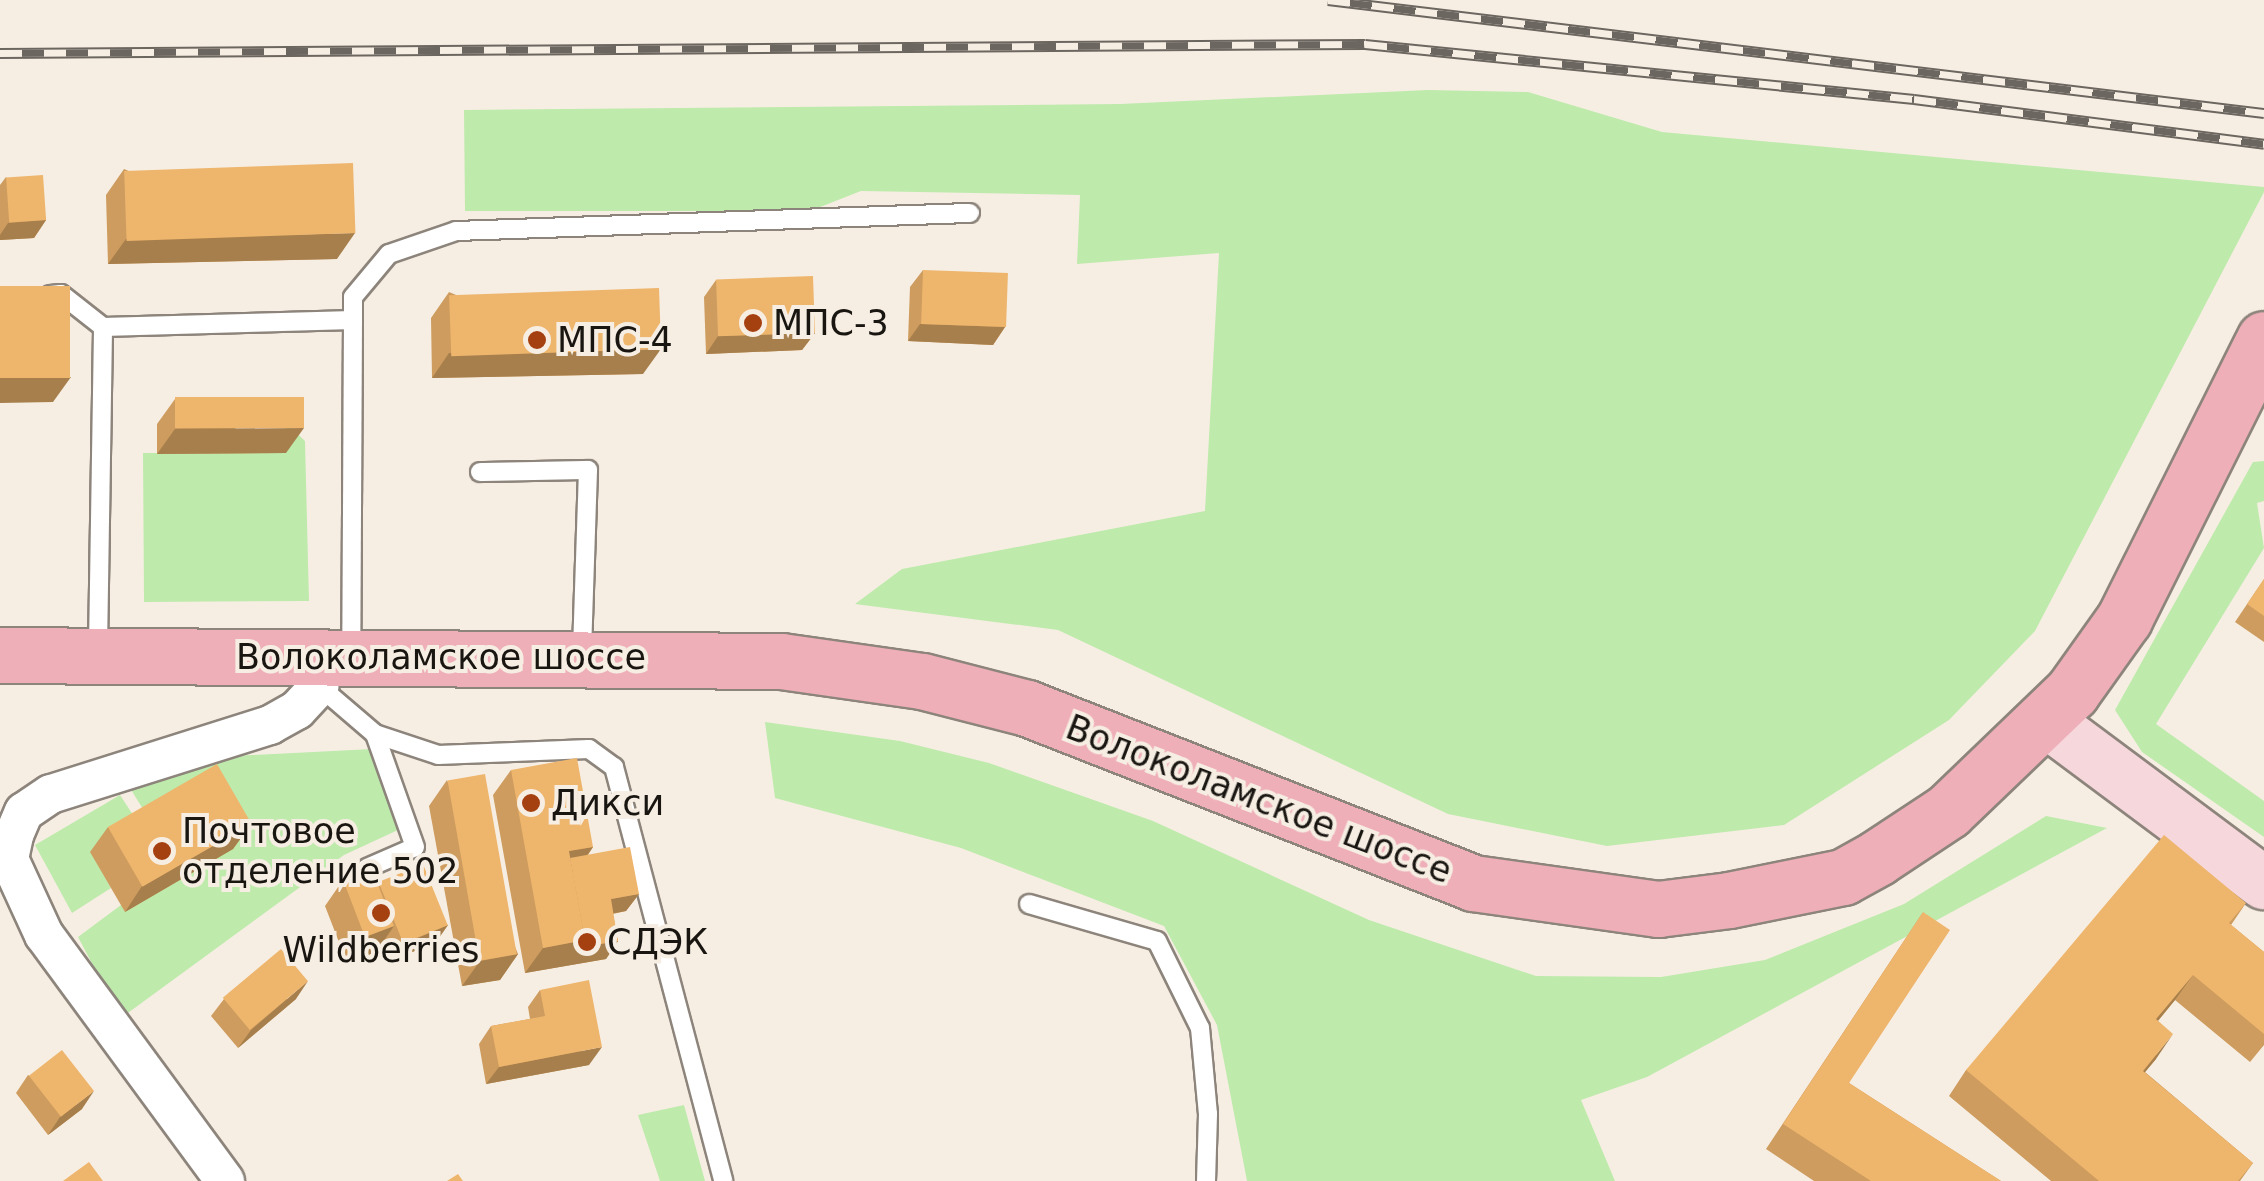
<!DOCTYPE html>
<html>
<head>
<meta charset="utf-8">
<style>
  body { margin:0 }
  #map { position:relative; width:2264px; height:1181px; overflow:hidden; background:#f7eee3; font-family:"DejaVu Sans",sans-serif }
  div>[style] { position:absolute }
  .green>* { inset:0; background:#beeaac }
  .roads { filter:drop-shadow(2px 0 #8d857c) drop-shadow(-2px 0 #8d857c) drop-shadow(0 2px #8d857c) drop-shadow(0 -2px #8d857c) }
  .lane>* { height:18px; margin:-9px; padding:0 9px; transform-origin:9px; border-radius:9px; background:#fff }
  .street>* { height:38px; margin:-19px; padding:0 19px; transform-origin:19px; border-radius:19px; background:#fff }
  .secondary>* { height:52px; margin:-26px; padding:0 26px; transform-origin:26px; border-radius:26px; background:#f6d7dc }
  .primary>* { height:55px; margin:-27.5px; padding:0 27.5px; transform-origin:27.5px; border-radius:27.5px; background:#eeafb9 }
  .rail>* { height:11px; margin-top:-5.5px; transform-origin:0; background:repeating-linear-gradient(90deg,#f7eee3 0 22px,#6c6660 0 44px); box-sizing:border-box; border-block:2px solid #6c6660 }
  .wall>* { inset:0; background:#cd9c5e }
  .shaded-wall>* { inset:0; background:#a77f4c }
  .building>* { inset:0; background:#eeb56d; transform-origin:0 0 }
  .dots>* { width:28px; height:28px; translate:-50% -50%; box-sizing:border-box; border:5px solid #f7eee3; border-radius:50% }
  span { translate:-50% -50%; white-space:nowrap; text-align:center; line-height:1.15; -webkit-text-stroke:8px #f7eee3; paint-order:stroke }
  .poi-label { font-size:35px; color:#191612 }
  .left { translate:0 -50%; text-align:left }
  .street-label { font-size:35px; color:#191612 }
</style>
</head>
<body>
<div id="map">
  <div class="green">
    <div style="clip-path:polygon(1428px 90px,1528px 92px,1662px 132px,2264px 187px,2264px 192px,2035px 631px,1949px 720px,1784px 825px,1607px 846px,1448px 814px,1058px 630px,855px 604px,902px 569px,1205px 511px,1219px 253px,1077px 264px,1080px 195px,861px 191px,810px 211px,465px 211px,464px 110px,1120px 104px)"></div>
    <div style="clip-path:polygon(286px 423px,305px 441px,309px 601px,144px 602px,143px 453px,286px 453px)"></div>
    <div style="clip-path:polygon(2264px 461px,2264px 501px,2257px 503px,2264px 548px,2156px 724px,2264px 801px,2264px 837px,2142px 752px,2115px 710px,2253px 462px)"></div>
    <div style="clip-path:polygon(765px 722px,900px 741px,989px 763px,1153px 821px,1369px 920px,1536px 976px,1661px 977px,1765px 960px,1904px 904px,2046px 816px,2107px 828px,1647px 1077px,1581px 1100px,1615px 1181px,1247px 1181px,1217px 1025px,1164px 926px,961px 848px,775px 798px)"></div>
    <div style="clip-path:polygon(372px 749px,398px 830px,344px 855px,121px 1018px,78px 937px,121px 905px,149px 819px,130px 788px,233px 756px)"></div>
    <div style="clip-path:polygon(120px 795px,139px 824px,91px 852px,111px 888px,72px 913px,35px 845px)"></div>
    <div style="clip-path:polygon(684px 1105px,705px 1181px,660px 1181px,638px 1115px)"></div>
  </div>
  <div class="roads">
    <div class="lane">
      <div style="left:50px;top:295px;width:11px;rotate:-5deg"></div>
      <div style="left:61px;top:294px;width:53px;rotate:38.2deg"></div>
      <div style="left:353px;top:320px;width:23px;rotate:-90deg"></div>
      <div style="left:353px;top:297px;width:56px;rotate:-50.1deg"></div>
      <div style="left:389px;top:254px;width:71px;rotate:-18.9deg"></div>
      <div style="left:456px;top:231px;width:514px;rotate:-2.01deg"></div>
      <div style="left:480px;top:472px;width:108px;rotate:-1.1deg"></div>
      <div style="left:588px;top:470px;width:182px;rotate:91.9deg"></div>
      <div style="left:98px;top:648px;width:321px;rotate:-89.1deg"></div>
      <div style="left:103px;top:327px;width:250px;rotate:-1.6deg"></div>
      <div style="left:353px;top:320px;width:333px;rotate:90.3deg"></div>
      <div style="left:319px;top:686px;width:74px;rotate:40.6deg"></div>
      <div style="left:375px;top:734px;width:66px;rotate:18.4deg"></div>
      <div style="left:438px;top:755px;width:151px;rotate:-2.3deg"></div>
      <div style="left:589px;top:749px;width:31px;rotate:36deg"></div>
      <div style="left:614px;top:767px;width:428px;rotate:75.2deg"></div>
      <div style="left:367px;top:868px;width:52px;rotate:-23.6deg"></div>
      <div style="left:415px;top:847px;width:120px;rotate:-109.5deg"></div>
      <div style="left:1029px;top:904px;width:133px;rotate:16.1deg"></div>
      <div style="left:1157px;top:941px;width:97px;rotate:63.7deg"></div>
      <div style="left:1200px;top:1028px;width:86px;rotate:84.7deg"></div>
      <div style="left:1208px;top:1114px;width:67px;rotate:91.7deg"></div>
    </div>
    <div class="street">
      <div style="left:225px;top:1181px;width:305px;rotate:-126.3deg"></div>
      <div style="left:44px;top:935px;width:84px;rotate:-114.7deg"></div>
      <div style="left:9px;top:859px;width:25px;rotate:-78deg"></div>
      <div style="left:14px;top:835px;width:25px;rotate:-67deg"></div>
      <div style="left:24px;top:812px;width:32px;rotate:-34deg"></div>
      <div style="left:51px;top:794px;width:230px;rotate:-17.5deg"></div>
      <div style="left:270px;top:725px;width:31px;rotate:-29deg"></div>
      <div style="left:297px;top:710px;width:33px;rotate:-47deg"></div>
      <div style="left:319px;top:686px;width:29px;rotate:-90deg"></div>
    </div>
    <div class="secondary">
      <div style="left:2045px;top:720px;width:273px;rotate:36.7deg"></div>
    </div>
    <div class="primary">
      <div style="left:0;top:655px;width:781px;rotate:0.44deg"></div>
      <div style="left:781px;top:661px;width:142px;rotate:8.1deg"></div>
      <div style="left:922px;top:681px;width:108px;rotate:14.4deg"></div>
      <div style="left:1027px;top:708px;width:479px;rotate:21.4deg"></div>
      <div style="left:1473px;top:883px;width:187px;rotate:8deg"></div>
      <div style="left:1658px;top:909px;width:72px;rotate:-7.2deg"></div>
      <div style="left:1729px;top:900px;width:116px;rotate:-11.4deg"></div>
      <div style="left:1843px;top:877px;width:39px;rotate:-29deg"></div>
      <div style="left:1877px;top:858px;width:85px;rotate:-33.5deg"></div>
      <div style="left:1948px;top:811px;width:172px;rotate:-43.8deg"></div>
      <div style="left:2072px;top:692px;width:90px;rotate:-54.5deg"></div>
      <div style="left:2124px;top:619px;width:313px;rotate:-63.4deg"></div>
    </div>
  </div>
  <div class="rail">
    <div style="left:1328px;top:0;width:943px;rotate:6.88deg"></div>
    <div style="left:0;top:53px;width:1365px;rotate:-0.38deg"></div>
    <div style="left:1365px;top:44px;width:552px;rotate:5.72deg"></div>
    <div style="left:1914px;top:99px;width:353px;rotate:7.3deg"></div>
  </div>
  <div class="wall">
    <div style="clip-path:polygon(124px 169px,337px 259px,108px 264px,106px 195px)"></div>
    <div style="clip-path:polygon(6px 177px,46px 220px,34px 238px,0 240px,0 185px)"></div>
    <div style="clip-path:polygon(923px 270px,1005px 327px,993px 345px,908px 341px,910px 287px)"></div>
    <div style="clip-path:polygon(716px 280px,815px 333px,802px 350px,706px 354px,704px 297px)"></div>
    <div style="clip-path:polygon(449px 292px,643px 374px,432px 378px,431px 318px)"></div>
    <div style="clip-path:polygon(175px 399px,286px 453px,157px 454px,157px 424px)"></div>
    <div style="clip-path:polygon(2264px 579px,2264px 642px,2235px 622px)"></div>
    <div style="clip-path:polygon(511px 770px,593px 847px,588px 855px,639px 894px,626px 911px,613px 914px,618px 941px,606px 959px,525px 973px,493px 795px)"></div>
    <div style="clip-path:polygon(447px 780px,518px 954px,500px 980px,462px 986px,429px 806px)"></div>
    <div style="clip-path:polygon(251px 824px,233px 849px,125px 912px,90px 852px,108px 827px)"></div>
    <div style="clip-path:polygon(343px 880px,377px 884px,448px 925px,436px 942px,391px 961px,383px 941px,376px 952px,347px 963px,325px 906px)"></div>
    <div style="clip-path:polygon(2246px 903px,2231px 925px,2264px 952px,2264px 1045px,2250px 1062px,2175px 1000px,2158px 1021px,2156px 1059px,2145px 1072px,2253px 1163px,2240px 1181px,2051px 1181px,1949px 1096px,1966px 1070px)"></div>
    <div style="clip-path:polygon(1923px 912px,1849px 1083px,2001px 1181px,1814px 1181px,1766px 1149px)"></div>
    <div style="clip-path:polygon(540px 990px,589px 1065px,486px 1084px,479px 1044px,491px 1026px,530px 1019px,528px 1007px)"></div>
    <div style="clip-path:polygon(224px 999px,296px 999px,238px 1048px,211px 1016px)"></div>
    <div style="clip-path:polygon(28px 1075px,82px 1109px,48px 1135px,16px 1093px)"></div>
  </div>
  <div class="shaded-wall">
    <div style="clip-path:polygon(46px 220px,34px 238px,0 240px,0 235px,8px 223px)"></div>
    <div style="clip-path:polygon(355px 233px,337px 259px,108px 264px,126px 239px)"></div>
    <div style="clip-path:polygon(920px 324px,1005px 327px,993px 345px,908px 341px)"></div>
    <div style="clip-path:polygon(815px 333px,802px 350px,706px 354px,718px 336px)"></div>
    <div style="clip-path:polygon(661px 349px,643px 374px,432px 378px,449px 353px)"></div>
    <div style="clip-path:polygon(71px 377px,53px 402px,0 403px,0 378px)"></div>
    <div style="clip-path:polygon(304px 428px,286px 453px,157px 454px,175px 429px)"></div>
    <div style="clip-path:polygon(251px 824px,233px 849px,125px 912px,142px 886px)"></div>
    <div style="clip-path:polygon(593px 847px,575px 872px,566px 874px,569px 851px)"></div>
    <div style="clip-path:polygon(639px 894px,626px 911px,598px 916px,611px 899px)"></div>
    <div style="clip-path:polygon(448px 925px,436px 942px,391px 961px,404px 944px)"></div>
    <div style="clip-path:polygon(394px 926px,376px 952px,347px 963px,365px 937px)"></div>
    <div style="clip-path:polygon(585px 940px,618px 941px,606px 959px,525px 973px,543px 948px)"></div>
    <div style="clip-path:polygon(518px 954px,500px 980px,462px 986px,480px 961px)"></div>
    <div style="clip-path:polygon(2193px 975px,2175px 1000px,2138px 1045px,2156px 1019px)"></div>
    <div style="clip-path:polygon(308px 981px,296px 999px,238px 1048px,251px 1030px)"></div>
    <div style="clip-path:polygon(2173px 1034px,2156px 1059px,2125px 1096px,2143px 1071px)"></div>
    <div style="clip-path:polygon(602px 1047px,589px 1065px,486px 1084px,499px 1067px)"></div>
    <div style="clip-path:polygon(94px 1091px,82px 1109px,48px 1135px,60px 1117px)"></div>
  </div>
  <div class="building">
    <div style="left:353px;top:163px;width:70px;height:229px;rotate:88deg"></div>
    <div style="left:43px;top:175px;width:45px;height:37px;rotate:86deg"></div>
    <div style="left:923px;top:270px;width:85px;height:54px;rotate:2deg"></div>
    <div style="left:813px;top:276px;width:57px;height:97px;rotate:88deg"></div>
    <div style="left:0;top:286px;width:70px;height:92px"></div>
    <div style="left:659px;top:288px;width:61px;height:210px;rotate:88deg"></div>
    <div style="left:304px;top:397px;width:31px;height:129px;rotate:90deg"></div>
    <div style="clip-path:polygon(2264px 579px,2264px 616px,2247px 604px)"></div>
    <div style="clip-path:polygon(577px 758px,593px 847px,569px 851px,585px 940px,543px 948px,511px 770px)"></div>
    <div style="left:217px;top:764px;width:69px;height:126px;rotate:60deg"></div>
    <div style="left:485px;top:774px;width:183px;height:38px;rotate:80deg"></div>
    <div style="clip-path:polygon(2164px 835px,2246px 903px,2229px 923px,2264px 952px,2264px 1034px,2193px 975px,2156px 1019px,2173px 1034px,2143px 1071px,2253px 1163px,2238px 1181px,2099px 1181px,1966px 1070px)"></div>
    <div style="clip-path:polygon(630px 847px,639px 894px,611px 899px,618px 941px,579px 948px,585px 940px,570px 858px)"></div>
    <div style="left:423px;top:864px;width:66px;height:48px;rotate:68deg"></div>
    <div style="left:372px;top:869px;width:61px;height:31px;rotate:69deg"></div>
    <div style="clip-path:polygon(1923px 912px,1950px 930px,1849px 1083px,2001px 1181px,1871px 1181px,1783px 1124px)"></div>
    <div style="left:281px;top:949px;width:42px;height:76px;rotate:50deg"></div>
    <div style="clip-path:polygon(589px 980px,602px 1047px,499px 1067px,491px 1026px,545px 1016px,540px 990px)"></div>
    <div style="left:62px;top:1050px;width:52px;height:42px;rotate:52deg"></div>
    <div style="clip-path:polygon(89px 1162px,103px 1181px,63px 1181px)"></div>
    <div style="clip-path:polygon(458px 1174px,463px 1181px,447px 1181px)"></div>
  </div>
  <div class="dots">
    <div style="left:753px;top:323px;background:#a54011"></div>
    <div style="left:537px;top:340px;background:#a54011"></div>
    <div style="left:531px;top:803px;background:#a54011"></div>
    <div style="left:162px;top:851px;background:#a54011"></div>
    <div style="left:381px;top:913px;background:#a54011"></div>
    <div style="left:587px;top:942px;background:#a54011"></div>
  </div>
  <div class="poi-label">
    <span class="left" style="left:773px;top:323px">МПС-3</span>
    <span class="left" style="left:557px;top:340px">МПС-4</span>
    <span class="left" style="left:551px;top:803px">Дикси</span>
    <span class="left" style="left:182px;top:851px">Почтовое<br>отделение 502</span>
    <span class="left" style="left:607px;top:942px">СДЭК</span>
    <span style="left:381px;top:950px">Wildberries</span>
  </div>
  <div class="street-label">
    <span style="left:441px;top:657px">Волоколамское шоссе</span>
    <span style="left:1259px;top:799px;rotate:21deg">Волоколамское шоссе</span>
  </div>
</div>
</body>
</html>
